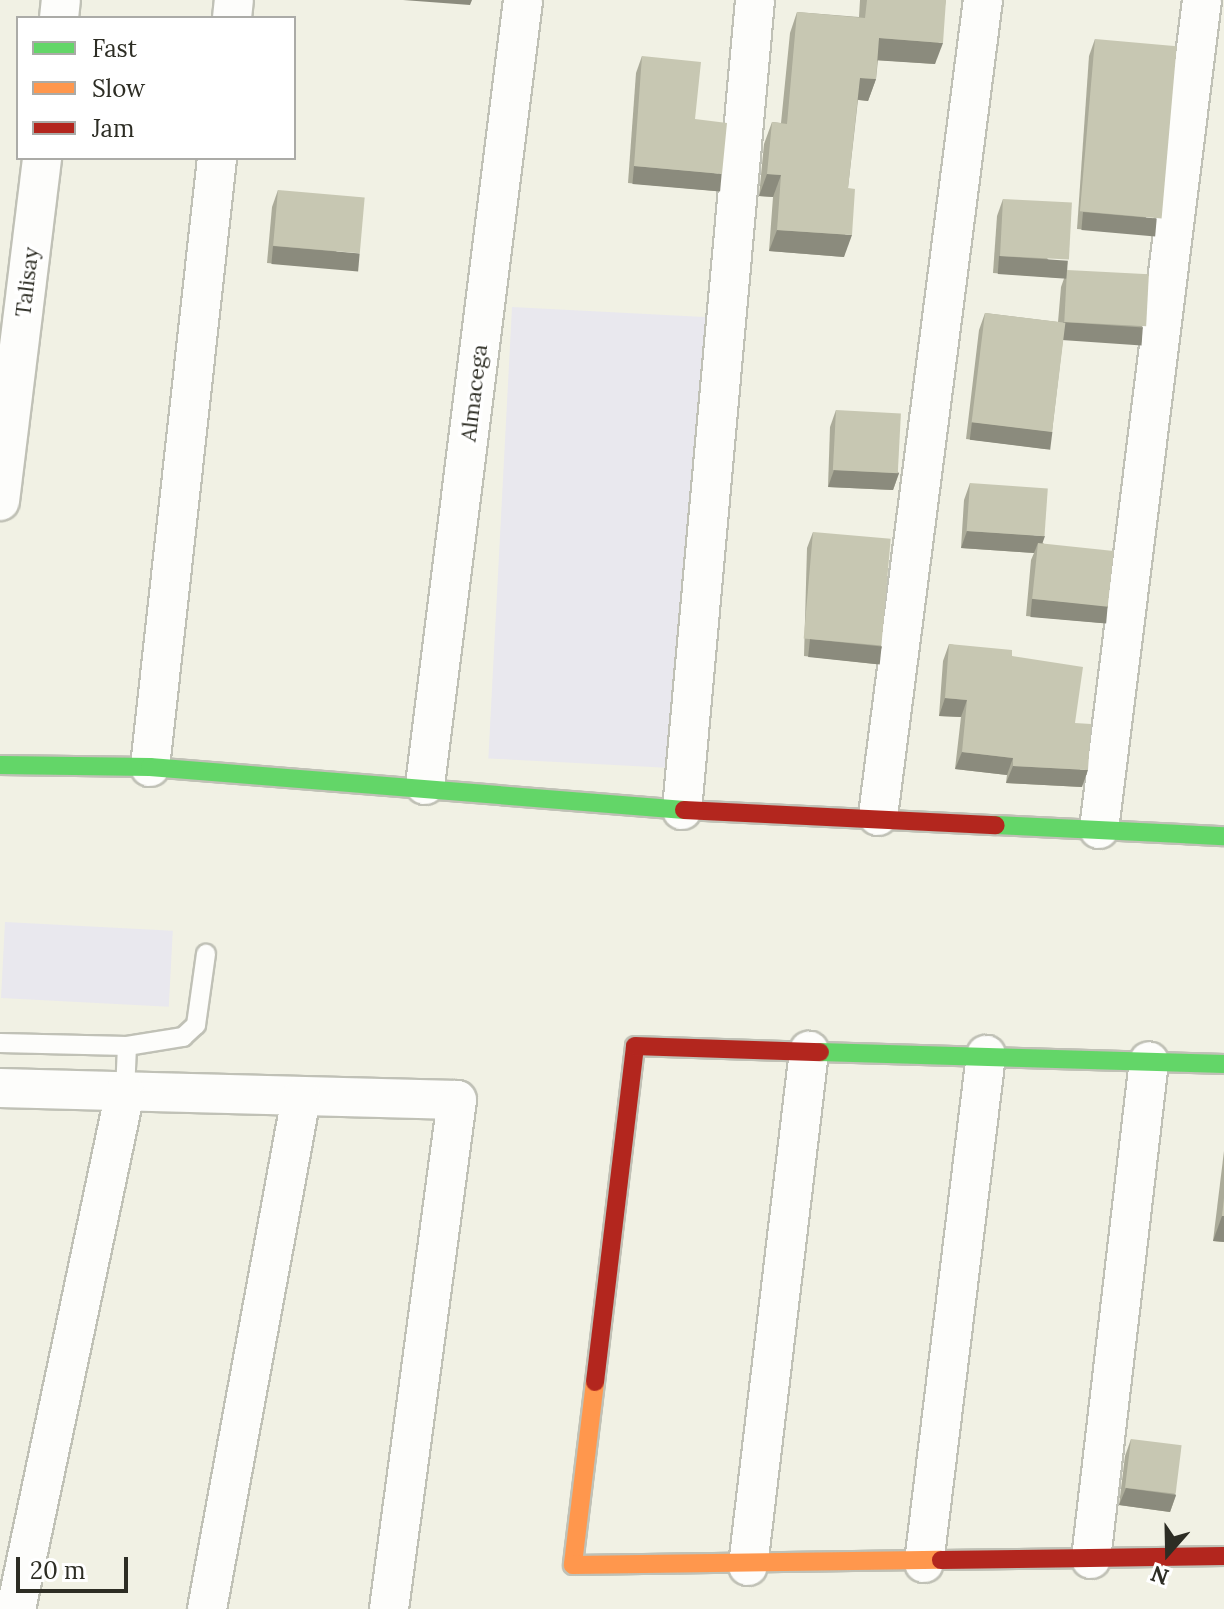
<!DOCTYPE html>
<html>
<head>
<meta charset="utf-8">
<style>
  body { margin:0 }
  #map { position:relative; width:1224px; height:1609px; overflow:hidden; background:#f1f1e4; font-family:Lora,serif }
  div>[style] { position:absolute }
  .green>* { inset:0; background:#e9e8ee; transform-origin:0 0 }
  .roads { filter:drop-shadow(2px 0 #c0c1b6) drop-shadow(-2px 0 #c0c1b6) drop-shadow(0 2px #c0c1b6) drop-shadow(0 -2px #c0c1b6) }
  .lane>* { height:18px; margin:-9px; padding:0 9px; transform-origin:9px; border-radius:9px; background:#fdfdfb }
  .street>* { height:38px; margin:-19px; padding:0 19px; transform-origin:19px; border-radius:19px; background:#fdfdfb }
  .fast>* { height:18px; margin:-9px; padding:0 9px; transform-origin:9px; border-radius:9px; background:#63d668 }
  .slow>* { height:18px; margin:-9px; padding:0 9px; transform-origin:9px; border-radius:9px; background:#ff974d }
  .jam>* { height:18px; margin:-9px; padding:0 9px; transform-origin:9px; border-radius:9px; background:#b3261e }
  .wall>* { inset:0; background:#abab99 }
  .shaded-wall>* { inset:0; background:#8b8b7d; transform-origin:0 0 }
  .building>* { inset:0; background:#c7c7b2; transform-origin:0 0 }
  span { translate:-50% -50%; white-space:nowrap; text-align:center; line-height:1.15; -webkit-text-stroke:7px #fff; paint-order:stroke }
  .street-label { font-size:22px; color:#2d2d24 }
  .legend { position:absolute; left:16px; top:16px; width:280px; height:144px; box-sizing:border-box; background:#fff; border:2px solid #ababa7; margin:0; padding:10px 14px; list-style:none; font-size:24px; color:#2d2d24 }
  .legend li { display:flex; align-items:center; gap:16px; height:40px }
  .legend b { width:40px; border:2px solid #ababa7 }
  .north { position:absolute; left:1128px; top:1513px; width:80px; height:80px; -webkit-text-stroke:6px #fff; paint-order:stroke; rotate:200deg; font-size:22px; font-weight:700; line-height:32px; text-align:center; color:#2d2d24 }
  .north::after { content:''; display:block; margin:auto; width:28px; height:36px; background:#2d2d24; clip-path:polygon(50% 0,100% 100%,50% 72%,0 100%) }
  .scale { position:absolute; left:16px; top:1557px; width:112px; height:36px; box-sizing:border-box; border:4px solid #2d2d24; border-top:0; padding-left:10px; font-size:24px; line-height:28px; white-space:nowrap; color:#2d2d24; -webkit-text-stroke:6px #fff; paint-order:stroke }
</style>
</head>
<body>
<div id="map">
  <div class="green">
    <div style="left:512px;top:307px;width:202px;height:452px;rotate:3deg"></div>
    <div style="left:5px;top:922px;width:168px;height:76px;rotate:3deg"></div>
  </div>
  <div class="roads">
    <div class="lane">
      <div style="left:0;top:1043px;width:127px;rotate:1.4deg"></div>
      <div style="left:127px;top:1046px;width:57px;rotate:-9.1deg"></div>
      <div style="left:183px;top:1037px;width:18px;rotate:-43deg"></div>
      <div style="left:196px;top:1025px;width:72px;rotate:-82deg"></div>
      <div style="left:125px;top:1092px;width:46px;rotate:-87.5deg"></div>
    </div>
    <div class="street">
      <div style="left:59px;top:18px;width:18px;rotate:-84deg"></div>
      <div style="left:232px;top:18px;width:18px;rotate:-84deg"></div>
      <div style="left:0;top:501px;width:346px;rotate:-83deg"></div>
      <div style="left:150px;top:767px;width:613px;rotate:-83.72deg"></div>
      <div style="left:425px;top:785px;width:791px;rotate:-82.88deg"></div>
      <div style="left:682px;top:810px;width:813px;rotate:-84.85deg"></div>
      <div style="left:878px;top:816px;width:823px;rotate:-82.67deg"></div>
      <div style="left:1099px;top:829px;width:835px;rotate:-82.92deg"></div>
      <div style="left:0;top:1088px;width:457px;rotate:1.5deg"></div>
      <div style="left:457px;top:1100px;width:514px;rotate:97.61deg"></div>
      <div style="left:1091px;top:1559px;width:501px;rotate:-83.36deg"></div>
      <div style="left:924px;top:1563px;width:512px;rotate:-83.04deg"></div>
      <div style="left:748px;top:1566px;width:519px;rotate:-83.24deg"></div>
      <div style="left:16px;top:1609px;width:528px;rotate:-78.09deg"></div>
      <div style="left:207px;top:1609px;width:520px;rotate:-79.58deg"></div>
    </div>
    <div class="fast">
      <div style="left:0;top:765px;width:150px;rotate:0.8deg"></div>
      <div style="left:150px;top:767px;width:536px;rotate:4.6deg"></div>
      <div style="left:996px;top:825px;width:228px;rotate:2.8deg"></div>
      <div style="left:820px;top:1052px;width:404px;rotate:1.7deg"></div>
    </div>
    <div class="slow">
      <div style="left:595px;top:1382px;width:184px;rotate:96.9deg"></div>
      <div style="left:573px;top:1565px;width:368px;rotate:-0.8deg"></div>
    </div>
    <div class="jam">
      <div style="left:684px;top:810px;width:312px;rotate:2.8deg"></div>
      <div style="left:595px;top:1382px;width:338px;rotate:-83.2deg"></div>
      <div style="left:635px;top:1046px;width:185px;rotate:1.9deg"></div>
      <div style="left:941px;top:1560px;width:283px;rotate:-0.8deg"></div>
    </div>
  </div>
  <div class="wall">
    <div style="clip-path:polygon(860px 0,946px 0,935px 64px,878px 60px,876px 79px,868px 101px,858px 100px,848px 188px,844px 257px,769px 251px,773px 197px,759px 196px,764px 144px,772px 122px,781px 123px,790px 33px,797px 12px,859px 17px)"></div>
    <div style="clip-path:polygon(1095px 39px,1151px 235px,1077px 229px,1089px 56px)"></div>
    <div style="clip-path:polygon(642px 56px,695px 119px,716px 191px,628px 183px,636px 73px)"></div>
    <div style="clip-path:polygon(278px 190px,354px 270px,267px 263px,272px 207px)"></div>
    <div style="clip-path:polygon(1003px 199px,1062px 278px,993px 273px,997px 216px)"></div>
    <div style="clip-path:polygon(1067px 270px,1143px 327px,1137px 344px,1063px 339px,1052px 432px,1046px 449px,966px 439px,979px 330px,985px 313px,1058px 322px,1061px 287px)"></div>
    <div style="clip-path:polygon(836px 410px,899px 473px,893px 490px,828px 487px,830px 427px)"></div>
    <div style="clip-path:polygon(970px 483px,1043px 543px,1108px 606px,1102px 623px,1026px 616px,1031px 560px,1034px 553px,961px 548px,964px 500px)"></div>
    <div style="clip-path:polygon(813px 532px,882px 647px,875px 664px,804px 656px,807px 548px)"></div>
    <div style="clip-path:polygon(949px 644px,1012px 656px,1075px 723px,1082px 787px,1006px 783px,1007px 775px,955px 769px,961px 717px,939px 716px,943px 661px)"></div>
    <div style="clip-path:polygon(1224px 1151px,1224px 1242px,1213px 1241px)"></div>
    <div style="clip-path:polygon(1131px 1439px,1176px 1495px,1170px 1512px,1119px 1505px,1125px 1456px)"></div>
  </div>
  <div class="shaded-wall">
    <div style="clip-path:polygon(403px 0,472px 0,470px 5px)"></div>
    <div style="clip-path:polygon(879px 38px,943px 43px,935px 64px,872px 60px)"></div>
    <div style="clip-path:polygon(860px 78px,876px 79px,868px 101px,852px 99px)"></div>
    <div style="left:634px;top:166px;width:88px;height:18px;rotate:5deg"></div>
    <div style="clip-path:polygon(767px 174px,781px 175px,773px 197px,759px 196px)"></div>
    <div style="left:1083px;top:212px;width:74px;height:18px;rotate:5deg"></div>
    <div style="clip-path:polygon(777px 230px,852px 235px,844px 257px,769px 251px)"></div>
    <div style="left:273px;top:246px;width:87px;height:18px;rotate:5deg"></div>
    <div style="left:999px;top:256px;width:69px;height:18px;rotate:4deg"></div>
    <div style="left:1063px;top:322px;width:80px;height:18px;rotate:4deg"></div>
    <div style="left:972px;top:422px;width:81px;height:18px;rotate:7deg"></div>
    <div style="clip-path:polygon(834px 470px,899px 473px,893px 490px,828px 487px)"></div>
    <div style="clip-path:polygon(967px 531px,1045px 536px,1039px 553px,1038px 543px,1034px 553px,961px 548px)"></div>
    <div style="left:1032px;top:599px;width:76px;height:18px;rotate:5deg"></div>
    <div style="left:810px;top:639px;width:72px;height:18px;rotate:6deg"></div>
    <div style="clip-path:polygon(945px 698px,967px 700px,961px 717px,939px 716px)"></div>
    <div style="clip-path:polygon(962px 752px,1013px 758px,1007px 775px,955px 769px)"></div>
    <div style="clip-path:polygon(1013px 766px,1088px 770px,1082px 787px,1006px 783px)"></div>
    <div style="clip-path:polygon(1222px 1216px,1224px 1216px,1224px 1242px,1213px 1241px)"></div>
    <div style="clip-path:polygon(1126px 1488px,1176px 1495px,1170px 1512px,1119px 1505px)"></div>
  </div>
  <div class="building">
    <div style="clip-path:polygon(867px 0,946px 0,943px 43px,879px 38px,876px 79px,860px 78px,848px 188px,855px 189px,852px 235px,777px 230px,781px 175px,767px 174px,772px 122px,787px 124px,797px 12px,865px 18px)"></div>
    <div style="left:1095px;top:39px;width:82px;height:173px;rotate:5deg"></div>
    <div style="clip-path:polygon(642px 56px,701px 62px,695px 119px,727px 123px,722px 174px,634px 166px)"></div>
    <div style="left:278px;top:190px;width:87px;height:56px;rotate:5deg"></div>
    <div style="left:1003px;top:199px;width:69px;height:57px;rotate:3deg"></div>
    <div style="left:1067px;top:270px;width:82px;height:52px;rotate:3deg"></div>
    <div style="left:985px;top:313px;width:81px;height:110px;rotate:7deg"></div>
    <div style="left:836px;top:410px;width:65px;height:60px;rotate:3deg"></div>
    <div style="left:970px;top:483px;width:78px;height:48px;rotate:4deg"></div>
    <div style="left:813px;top:532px;width:78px;height:107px;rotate:5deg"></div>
    <div style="left:1038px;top:543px;width:76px;height:56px;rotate:6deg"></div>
    <div style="clip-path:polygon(949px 644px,1012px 650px,1012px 656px,1083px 667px,1075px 723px,1091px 724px,1088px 770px,1013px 766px,1013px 758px,962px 752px,967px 700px,945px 698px)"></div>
    <div style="clip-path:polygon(1224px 1198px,1224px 1216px,1222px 1216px)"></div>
    <div style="left:1131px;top:1439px;width:51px;height:49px;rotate:7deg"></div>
  </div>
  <div class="street-label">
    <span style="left:27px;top:282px;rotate:-83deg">Talisay</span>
    <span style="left:474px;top:393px;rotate:-83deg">Almacega</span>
  </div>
  <ul class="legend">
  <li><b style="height:10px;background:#63d668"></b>Fast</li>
  <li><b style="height:10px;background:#ff974d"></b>Slow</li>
  <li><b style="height:10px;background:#b3261e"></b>Jam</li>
  </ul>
  <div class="north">N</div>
  <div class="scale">20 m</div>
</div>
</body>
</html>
